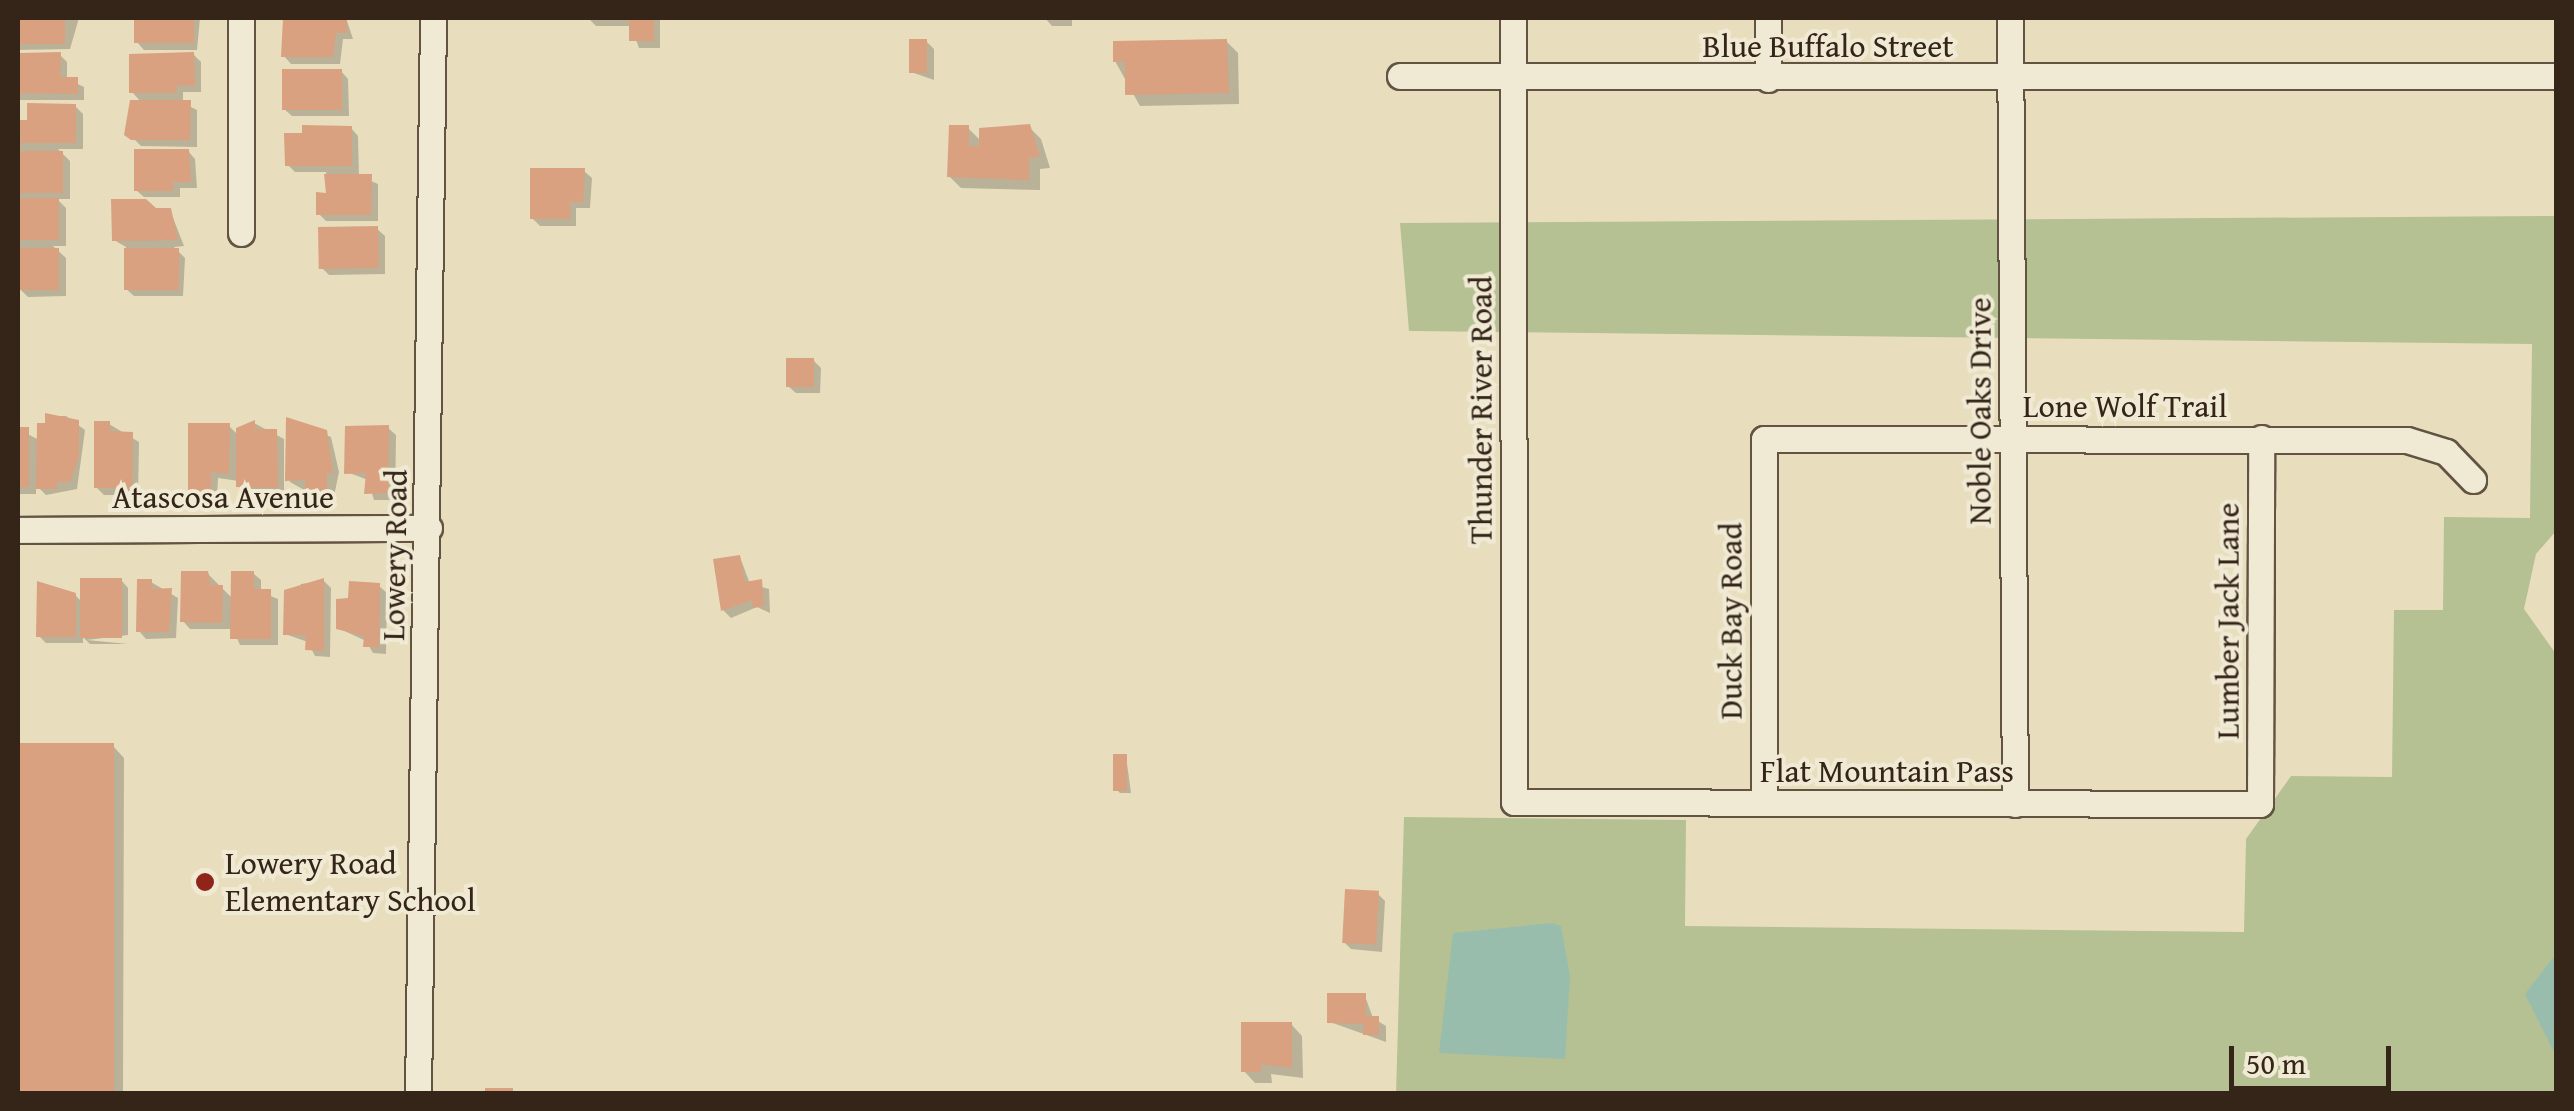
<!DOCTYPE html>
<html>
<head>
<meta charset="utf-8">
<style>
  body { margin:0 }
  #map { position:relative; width:2574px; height:1111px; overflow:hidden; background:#e8debe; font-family:"Gentium Book Plus",serif }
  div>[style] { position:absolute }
  .green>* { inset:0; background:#b5c192 }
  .water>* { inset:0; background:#98bdad }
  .shadow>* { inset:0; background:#0003 }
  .building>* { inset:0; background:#d9a17f; transform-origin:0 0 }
  .roads { filter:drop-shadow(2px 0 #625342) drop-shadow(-2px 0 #625342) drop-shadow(0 2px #625342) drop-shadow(0 -2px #625342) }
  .minor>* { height:25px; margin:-12.5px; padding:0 12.5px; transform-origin:12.5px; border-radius:12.5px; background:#f0ead5 }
  .dots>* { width:28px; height:28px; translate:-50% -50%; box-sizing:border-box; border:5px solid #f0ead5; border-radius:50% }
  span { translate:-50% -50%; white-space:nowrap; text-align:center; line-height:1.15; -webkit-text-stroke:8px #f0ead5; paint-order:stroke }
  .street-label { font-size:32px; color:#352518 }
  .poi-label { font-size:32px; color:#352518 }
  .left { translate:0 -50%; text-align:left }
  .frame { position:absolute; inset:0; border:20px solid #352518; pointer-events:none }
  .scale { position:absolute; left:2229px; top:1046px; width:162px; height:45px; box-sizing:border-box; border:5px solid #352518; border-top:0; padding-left:12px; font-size:30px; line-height:35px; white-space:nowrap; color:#352518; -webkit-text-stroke:8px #f0ead5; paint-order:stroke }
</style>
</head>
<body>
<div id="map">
  <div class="green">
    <div style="clip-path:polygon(2556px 216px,2556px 531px,2536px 554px,2524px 609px,2556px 654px,2556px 1093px,1396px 1094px,1404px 817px,1686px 820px,1685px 926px,2244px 932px,2246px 839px,2291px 776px,2392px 777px,2394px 610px,2443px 610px,2444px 517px,2530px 518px,2532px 344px,1409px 331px,1400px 223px)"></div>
  </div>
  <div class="water">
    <div style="clip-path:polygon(1552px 923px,1561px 926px,1570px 976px,1565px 1059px,1439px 1053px,1453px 933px)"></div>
    <div style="clip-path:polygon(2556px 954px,2556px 1056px,2525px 994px)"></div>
  </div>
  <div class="shadow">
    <div style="clip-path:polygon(18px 18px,79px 18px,70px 49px,18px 50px)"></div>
    <div style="clip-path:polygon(137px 18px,200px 18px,197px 50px,144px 50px,137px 42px)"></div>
    <div style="clip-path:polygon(346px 18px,353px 39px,343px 39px,340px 64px,291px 64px,284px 56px)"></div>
    <div style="clip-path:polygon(588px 18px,660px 18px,660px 48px,639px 48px,631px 26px,596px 26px)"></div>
    <div style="clip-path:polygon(1045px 18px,1072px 18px,1072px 26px,1052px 26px)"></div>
    <div style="clip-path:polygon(926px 41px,934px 49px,934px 80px,911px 72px)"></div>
    <div style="clip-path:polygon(1226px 41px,1238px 53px,1239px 104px,1140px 106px,1115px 61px)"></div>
    <div style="clip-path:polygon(193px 54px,201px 62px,201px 92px,183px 92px,183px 103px,197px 110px,197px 147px,141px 146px,133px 138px,142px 103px,132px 92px)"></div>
    <div style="clip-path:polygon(18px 55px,60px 55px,67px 62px,67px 79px,84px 87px,84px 100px,18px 100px)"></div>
    <div style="clip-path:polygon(341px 71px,348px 79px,349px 116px,292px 116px,284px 109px)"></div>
    <div style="clip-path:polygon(75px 106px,83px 114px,83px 149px,58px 149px,70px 161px,70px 199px,57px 199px,66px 208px,66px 246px,53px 246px,66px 258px,66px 296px,28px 297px,18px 287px,18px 123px)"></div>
    <div style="clip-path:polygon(1029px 127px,1041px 139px,1050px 168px,1040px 169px,1040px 190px,961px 188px,949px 176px,968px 128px,982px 142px)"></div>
    <div style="clip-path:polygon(351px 128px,358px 136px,359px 176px,378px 184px,378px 221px,326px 221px,319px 214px,329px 195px,326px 172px,295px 172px,288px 165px)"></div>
    <div style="clip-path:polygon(188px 151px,195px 159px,197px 188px,180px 188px,180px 197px,144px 197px,136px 190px)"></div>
    <div style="clip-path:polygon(584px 171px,592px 178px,590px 208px,576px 208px,576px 226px,540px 226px,532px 218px)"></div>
    <div style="clip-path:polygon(170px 210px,184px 246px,174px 247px,185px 258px,183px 296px,134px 296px,126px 289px,126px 247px,114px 240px,155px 211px)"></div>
    <div style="clip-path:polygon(377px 229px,385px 236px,385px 274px,329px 275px,322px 268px)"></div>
    <div style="clip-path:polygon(813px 360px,821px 368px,820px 393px,796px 393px,788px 386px)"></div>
    <div style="clip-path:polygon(48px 416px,66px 416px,85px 430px,77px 489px,46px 495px,36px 485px,36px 494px,18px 494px,18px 429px,39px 440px)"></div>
    <div style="clip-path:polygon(288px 420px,331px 437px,339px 472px,334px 496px,315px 496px,290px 482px)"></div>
    <div style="clip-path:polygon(254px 423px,284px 439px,284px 495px,246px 493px,239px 481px,218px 478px,217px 498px,198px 498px,190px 491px,229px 426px,238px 435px)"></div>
    <div style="clip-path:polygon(109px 424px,139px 442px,138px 495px,104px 495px,96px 487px)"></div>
    <div style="clip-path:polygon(388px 428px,396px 435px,395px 500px,374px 500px,368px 480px,347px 472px)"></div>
    <div style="clip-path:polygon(740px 557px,750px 584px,769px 589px,770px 613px,757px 607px,731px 618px,723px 610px,716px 561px)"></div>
    <div style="clip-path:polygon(207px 573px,233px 599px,253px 573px,261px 580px,261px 592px,278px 599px,278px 645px,240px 645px,233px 629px,190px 629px,183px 621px)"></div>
    <div style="clip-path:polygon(121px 580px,128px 588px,128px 635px,87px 640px,128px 644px,90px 644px,83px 637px,83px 643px,46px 643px,39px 636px,75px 595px,83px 603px)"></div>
    <div style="clip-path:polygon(324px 581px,331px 588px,330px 657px,315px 656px,308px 642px,285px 634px,301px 584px)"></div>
    <div style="clip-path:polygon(151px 582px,178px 598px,176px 638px,146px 639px,139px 631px)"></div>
    <div style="clip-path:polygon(379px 586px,387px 593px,386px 654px,373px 653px,366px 641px,338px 628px,351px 601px)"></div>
    <div style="clip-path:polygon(18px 745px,113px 746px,124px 758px,123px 1094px,18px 1094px)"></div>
    <div style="clip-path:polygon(1126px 756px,1131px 793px,1120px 793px,1117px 790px)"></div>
    <div style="clip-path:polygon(1378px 894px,1385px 901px,1382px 952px,1351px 949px,1344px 942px)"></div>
    <div style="clip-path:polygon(1365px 996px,1373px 1018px,1386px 1026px,1386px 1042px,1330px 1022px)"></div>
    <div style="clip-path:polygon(1291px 1024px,1302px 1036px,1303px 1078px,1271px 1074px,1272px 1083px,1255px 1083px,1244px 1071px)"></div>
  </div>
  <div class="building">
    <div style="left:18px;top:18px;width:47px;height:26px"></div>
    <div style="left:134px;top:18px;width:60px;height:25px"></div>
    <div style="clip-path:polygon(283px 18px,347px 18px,347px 33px,336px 33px,333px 57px,281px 57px)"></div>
    <div style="left:629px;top:18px;width:25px;height:23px"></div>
    <div style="left:909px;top:39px;width:18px;height:34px"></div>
    <div style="clip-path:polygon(1227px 39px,1229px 93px,1125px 95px,1125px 61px,1113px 62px,1113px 41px)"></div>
    <div style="clip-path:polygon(61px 52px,60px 77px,78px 77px,78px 94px,18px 93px,18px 53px)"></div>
    <div style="clip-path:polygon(194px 52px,195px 86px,177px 85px,177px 93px,129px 93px,129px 54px)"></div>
    <div style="left:282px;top:69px;width:60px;height:41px"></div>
    <div style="clip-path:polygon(130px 100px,191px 100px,190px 140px,131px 140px,124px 135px)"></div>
    <div style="clip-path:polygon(27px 103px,76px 104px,76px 143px,18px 143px,18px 120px,27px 120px)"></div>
    <div style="clip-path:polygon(1030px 124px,1040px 157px,1029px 158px,1029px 180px,947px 177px,949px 125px,969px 125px,969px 146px,979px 146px,979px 128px)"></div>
    <div style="clip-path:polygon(302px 125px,352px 126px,352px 166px,285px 166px,284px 133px,302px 133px)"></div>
    <div style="clip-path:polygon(134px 149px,189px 149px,191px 182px,173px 182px,173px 191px,134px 191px)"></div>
    <div style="left:18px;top:151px;width:45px;height:42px"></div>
    <div style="clip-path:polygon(530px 168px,585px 168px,583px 202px,570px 202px,570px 219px,530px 219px)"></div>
    <div style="clip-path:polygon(324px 174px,372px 174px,371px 215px,316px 215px,316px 192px,326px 193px)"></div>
    <div style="left:19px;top:198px;width:40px;height:42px"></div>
    <div style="clip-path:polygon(111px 199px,146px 199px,156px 208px,171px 208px,178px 240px,112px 241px)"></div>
    <div style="left:378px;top:226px;width:42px;height:60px;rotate:89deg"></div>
    <div style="left:59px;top:248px;width:42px;height:41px;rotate:90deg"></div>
    <div style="left:124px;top:248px;width:55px;height:42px"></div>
    <div style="left:786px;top:358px;width:28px;height:29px"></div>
    <div style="clip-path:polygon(45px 413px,79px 420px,79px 457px,70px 482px,57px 482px,57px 489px,36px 489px,37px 423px,45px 423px)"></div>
    <div style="clip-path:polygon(286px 417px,327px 430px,333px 473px,327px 473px,327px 490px,305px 490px,305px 480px,285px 481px)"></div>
    <div style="clip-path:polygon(255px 420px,255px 429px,277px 429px,278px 488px,236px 487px,236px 428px)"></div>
    <div style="clip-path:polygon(94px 421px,110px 421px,110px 431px,133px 432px,132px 488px,94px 488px)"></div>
    <div style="clip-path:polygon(188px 423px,230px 423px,229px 474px,211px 472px,211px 492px,188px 492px)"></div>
    <div style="clip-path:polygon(389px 425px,388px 493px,364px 494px,366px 473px,344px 474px,345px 426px)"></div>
    <div style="left:18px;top:427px;width:11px;height:60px"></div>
    <div style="clip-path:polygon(740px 555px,745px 582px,762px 579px,764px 606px,753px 608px,752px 600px,721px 611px,713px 559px)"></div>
    <div style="clip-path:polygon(181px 571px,208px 571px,211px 585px,223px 585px,222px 623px,180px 622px)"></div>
    <div style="clip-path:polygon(231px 571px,254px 571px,254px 589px,271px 589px,271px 639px,230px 639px)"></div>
    <div style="left:80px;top:578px;width:42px;height:60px"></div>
    <div style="clip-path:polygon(324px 578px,324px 651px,305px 650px,306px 635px,283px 635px,284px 590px)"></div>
    <div style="clip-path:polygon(137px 579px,152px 579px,152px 589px,172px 588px,169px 632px,136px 632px)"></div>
    <div style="clip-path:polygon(37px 581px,76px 593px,76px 637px,36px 637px)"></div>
    <div style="clip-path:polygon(349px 581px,380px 583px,379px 647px,363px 647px,364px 636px,336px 629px,336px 599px,348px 598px)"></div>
    <div style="left:18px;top:743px;width:96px;height:351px"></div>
    <div style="left:1113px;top:754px;width:14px;height:37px"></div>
    <div style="left:1345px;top:889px;width:34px;height:54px;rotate:3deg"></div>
    <div style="clip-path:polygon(1327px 993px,1366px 993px,1366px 1016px,1379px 1016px,1379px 1035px,1363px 1035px,1364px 1024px,1327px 1023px)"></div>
    <div style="clip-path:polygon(1241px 1022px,1292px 1022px,1292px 1068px,1261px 1064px,1261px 1072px,1241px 1072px)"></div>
    <div style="left:485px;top:1088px;width:28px;height:6px"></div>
  </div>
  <div class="roads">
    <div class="minor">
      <div style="left:241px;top:18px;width:215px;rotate:90deg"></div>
      <div style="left:1513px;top:18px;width:784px;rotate:89.93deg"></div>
      <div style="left:1514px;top:802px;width:746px;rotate:0.15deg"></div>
      <div style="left:2260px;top:804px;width:366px;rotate:-89.8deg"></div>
      <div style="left:1768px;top:18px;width:61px;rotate:90deg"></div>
      <div style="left:2010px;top:18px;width:786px;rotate:89.64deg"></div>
      <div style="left:1400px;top:76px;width:1156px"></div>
      <div style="left:18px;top:530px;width:411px;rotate:-0.3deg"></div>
      <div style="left:1764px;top:803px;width:364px;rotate:-90deg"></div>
      <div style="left:1764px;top:439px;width:643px;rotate:0.09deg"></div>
      <div style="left:2407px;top:440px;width:41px;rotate:17.1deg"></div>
      <div style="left:2446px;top:452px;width:39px;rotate:46deg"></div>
      <div style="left:418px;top:1094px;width:1076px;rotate:-89.2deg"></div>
    </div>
  </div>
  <div class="dots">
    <div style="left:205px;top:882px;background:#8f2418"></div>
  </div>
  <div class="street-label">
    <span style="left:1828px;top:46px">Blue Buffalo Street</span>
    <span style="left:2125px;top:406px">Lone Wolf Trail</span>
    <span style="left:1481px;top:410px;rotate:-90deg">Thunder River Road</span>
    <span style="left:1980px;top:411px;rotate:-90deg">Noble Oaks Drive</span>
    <span style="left:223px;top:497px">Atascosa Avenue</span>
    <span style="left:395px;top:555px;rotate:-89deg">Lowery Road</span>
    <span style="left:1731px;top:621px;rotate:-90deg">Duck Bay Road</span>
    <span style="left:2228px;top:621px;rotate:-90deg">Lumber Jack Lane</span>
    <span style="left:1887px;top:771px">Flat Mountain Pass</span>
  </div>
  <div class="poi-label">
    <span class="left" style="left:225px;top:882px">Lowery Road<br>Elementary School</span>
  </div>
  <div class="frame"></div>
  <div class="scale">50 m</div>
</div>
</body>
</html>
